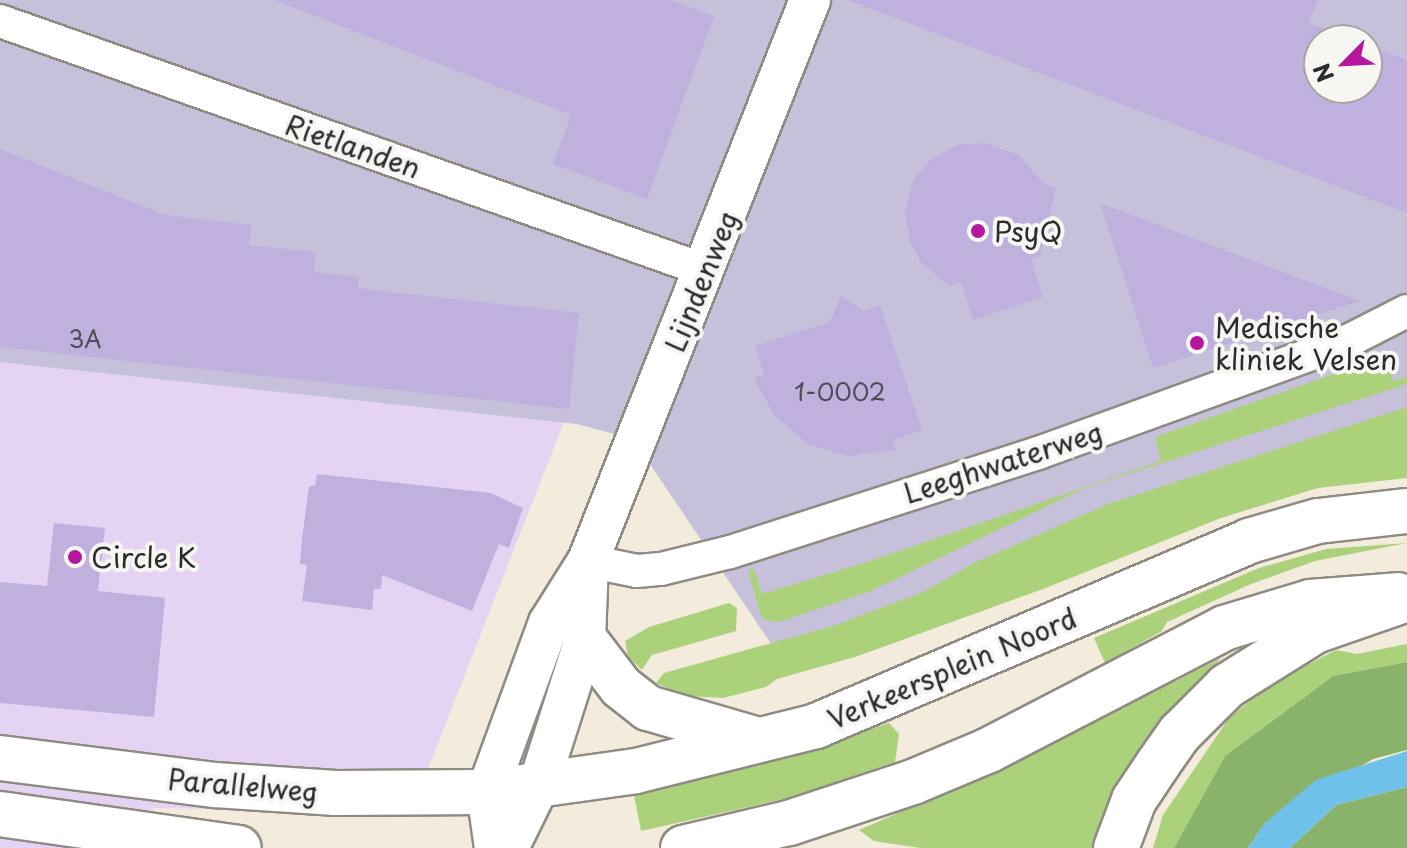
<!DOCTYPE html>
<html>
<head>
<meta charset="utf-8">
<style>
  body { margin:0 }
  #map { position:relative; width:1407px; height:848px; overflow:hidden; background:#f3ebdb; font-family:"Playpen Sans",sans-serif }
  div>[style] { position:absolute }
  .built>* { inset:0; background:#e4d3f2 }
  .industrial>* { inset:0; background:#c6c0da }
  .green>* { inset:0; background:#acd17b }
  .forest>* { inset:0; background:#89b36b }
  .water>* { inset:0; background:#6fc1ea }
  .building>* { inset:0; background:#c0b0de }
  .roads { filter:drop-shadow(2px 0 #8f8b83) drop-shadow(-2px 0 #8f8b83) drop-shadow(0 2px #8f8b83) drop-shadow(0 -2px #8f8b83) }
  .minor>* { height:32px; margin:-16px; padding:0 16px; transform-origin:16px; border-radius:16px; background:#fff }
  .tertiary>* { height:40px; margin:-20px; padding:0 20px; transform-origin:20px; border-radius:20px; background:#fff }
  .primary>* { height:44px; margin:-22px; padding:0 22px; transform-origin:22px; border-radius:22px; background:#fff }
  .motorway>* { height:44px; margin:-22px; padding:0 22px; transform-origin:22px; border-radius:22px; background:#fff }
  .dots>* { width:22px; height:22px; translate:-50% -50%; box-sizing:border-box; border:4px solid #f6f6f2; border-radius:50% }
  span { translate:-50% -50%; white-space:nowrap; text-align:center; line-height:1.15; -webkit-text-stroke:8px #f6f6f2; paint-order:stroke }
  .number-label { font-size:24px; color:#504c58 }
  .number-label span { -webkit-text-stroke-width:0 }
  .street-label { font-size:28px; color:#2b2b2b }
  .poi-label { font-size:28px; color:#2b2b2b }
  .left { translate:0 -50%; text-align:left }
  .north { position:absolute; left:1303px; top:24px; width:80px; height:80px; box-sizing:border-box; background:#f6f6f2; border:2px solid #a5a5a2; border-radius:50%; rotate:246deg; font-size:22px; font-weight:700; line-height:32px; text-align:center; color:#2b2b2b }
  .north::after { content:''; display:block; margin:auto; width:28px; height:36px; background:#b5179e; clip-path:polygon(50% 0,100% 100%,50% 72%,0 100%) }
</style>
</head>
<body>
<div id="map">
  <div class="built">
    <div style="clip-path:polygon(0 346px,569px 409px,411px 812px,153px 808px,150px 848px,0 848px)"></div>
  </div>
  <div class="industrial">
    <div style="clip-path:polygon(evenodd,0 0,1407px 0,1407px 412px,784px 663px,633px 439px,577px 424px,0 362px,0 0,1319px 40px,1367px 40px,1367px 88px,1319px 88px,1319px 40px)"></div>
  </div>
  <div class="green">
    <div style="clip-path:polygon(1382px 357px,1394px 381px,1407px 376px,1407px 384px,1085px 488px,871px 591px,779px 622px,764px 620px,760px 613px,748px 570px,754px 569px,762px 594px,867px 562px,1161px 461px,1155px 437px)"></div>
    <div style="clip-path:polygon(1407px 407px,1407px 478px,1318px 488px,1221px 518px,1043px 589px,858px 656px,777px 679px,766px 687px,723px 698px,686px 696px,656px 683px,664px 673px,836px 625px,923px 592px,974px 563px,1108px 504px)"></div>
    <div style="clip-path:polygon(1407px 543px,1315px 561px,1251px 584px,1167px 622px,1162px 631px,1105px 663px,1094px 638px,1259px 568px,1326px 549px)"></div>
    <div style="clip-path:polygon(729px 603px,737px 608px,736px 631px,652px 655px,642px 670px,628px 656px,625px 641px,649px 627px)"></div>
    <div style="clip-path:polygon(1407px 644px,1407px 662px,1333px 676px,1225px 756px,1174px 848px,1153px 848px,1163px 815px,1229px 718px,1270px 684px,1336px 650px,1357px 654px)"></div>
    <div style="clip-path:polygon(1221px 658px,1143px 745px,1104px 848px,920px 848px,874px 841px,859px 830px,1032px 754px)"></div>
    <div style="clip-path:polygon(889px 723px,899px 734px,895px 762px,788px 798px,641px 831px,633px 790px,768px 763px)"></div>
  </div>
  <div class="forest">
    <div style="clip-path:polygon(1407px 662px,1407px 750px,1373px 759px,1265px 823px,1248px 848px,1174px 848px,1225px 756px,1333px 676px)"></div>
    <div style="clip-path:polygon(1407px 787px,1407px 848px,1290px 848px,1336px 805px)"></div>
  </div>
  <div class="water">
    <div style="clip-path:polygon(1407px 751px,1407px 787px,1336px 805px,1290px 848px,1248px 848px,1265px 823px,1316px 780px)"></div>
  </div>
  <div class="building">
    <div style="clip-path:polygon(274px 0,670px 0,714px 16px,647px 199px,553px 164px,571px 115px)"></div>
    <div style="clip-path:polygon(848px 0,1318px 0,1309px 23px,1355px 40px,1319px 40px,1319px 88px,1367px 88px,1367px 45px,1407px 60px,1407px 213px)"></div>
    <div style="clip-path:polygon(985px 143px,1019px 155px,1043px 183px,1056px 188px,1040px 256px,1031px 259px,1043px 297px,973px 320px,961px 282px,949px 286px,921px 262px,910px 242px,905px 211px,913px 181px,930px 160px,957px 145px)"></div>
    <div style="clip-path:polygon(0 149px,165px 215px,252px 225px,249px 245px,316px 252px,314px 272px,359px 277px,358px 288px,579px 313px,569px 409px,0 347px)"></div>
    <div style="clip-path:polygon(1100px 203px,1227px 251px,1360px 301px,1153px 368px)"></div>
    <div style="clip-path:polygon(841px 296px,864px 311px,880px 305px,922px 430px,893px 440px,896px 450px,848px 456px,808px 444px,774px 415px,754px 378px,764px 375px,755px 346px,830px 322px)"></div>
    <div style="clip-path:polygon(317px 474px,491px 493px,523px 508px,509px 548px,499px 544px,472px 611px,382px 575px,381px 589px,374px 589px,372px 610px,302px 601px,307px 565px,300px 564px,302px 540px,309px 486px,315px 486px)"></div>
    <div style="clip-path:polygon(54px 523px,105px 528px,98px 591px,165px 598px,154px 717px,0 703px,0 582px,47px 586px)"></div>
  </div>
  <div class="roads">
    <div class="minor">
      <div style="left:0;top:21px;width:750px;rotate:19.47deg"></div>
      <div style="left:588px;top:561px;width:50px;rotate:11.5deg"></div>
      <div style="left:637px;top:571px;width:24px;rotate:-5deg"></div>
      <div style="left:661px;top:569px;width:71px;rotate:-13.8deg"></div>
      <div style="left:730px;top:552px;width:324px;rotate:-17.8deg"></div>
      <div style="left:1038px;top:453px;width:330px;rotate:-19.9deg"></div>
      <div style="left:1348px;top:341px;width:66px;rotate:-27deg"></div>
    </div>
    <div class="tertiary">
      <div style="left:495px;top:848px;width:57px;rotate:-98.1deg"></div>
      <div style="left:487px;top:792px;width:180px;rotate:-69.9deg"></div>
      <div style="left:549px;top:623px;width:73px;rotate:-57.8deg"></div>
      <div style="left:588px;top:561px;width:603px;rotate:-68.41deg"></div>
      <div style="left:508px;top:848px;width:68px;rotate:-63.8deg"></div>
      <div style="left:538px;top:787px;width:154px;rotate:-72.3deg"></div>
      <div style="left:585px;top:640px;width:79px;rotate:-87.8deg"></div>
    </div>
    <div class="primary">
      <div style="left:585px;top:640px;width:59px;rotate:52.5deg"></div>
      <div style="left:621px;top:687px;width:34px;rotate:38deg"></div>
      <div style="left:648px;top:708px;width:115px;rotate:16.2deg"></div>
      <div style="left:0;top:758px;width:217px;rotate:7.2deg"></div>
      <div style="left:215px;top:785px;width:121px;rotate:3.8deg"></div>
      <div style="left:336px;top:793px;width:151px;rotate:-0.4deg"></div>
      <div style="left:487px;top:792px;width:150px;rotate:-8deg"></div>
      <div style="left:636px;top:771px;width:186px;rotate:-14deg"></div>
      <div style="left:816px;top:726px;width:471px;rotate:-23.1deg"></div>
      <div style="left:1249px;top:541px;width:72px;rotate:-16.2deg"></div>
      <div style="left:1318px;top:521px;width:90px;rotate:-6.4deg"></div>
      <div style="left:0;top:814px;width:241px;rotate:8.1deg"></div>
      <div style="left:683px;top:848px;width:109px;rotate:-13.3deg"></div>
      <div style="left:789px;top:823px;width:131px;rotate:-18.3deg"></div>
      <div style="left:913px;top:782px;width:82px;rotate:-22.8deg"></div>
      <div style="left:989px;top:750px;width:265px;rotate:-27.4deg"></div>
      <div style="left:1224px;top:628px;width:90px;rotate:-16.8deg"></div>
      <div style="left:1310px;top:602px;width:88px;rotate:-4.5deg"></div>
    </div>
    <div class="motorway">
      <div style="left:1116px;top:848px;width:51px;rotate:-69.4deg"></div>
      <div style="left:1134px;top:800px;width:43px;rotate:-56.3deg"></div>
      <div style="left:1158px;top:764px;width:38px;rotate:-55deg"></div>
      <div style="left:1180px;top:733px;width:66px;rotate:-45deg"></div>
      <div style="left:1227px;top:686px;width:104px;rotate:-32deg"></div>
      <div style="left:1315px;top:631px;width:97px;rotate:-19.2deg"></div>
    </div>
  </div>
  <div class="dots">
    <div style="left:978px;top:231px;background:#b5179e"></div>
    <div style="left:1197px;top:343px;background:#b5179e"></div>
    <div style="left:75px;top:557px;background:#b5179e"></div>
  </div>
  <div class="number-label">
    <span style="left:85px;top:339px">3A</span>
    <span style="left:840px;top:392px">1-0002</span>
  </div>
  <div class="street-label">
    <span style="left:353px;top:146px;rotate:19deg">Rietlanden</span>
    <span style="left:701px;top:281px;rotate:-68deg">Lijndenweg</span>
    <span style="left:1003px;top:462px;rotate:-18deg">Leeghwaterweg</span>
    <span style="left:952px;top:668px;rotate:-23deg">Verkeersplein Noord</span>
    <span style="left:243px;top:785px;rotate:5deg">Parallelweg</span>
  </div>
  <div class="poi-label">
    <span class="left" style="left:994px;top:231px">PsyQ</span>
    <span class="left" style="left:1215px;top:343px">Medische<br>kliniek Velsen</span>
    <span class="left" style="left:91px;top:557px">Circle K</span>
  </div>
  <div class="north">N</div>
</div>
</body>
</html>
